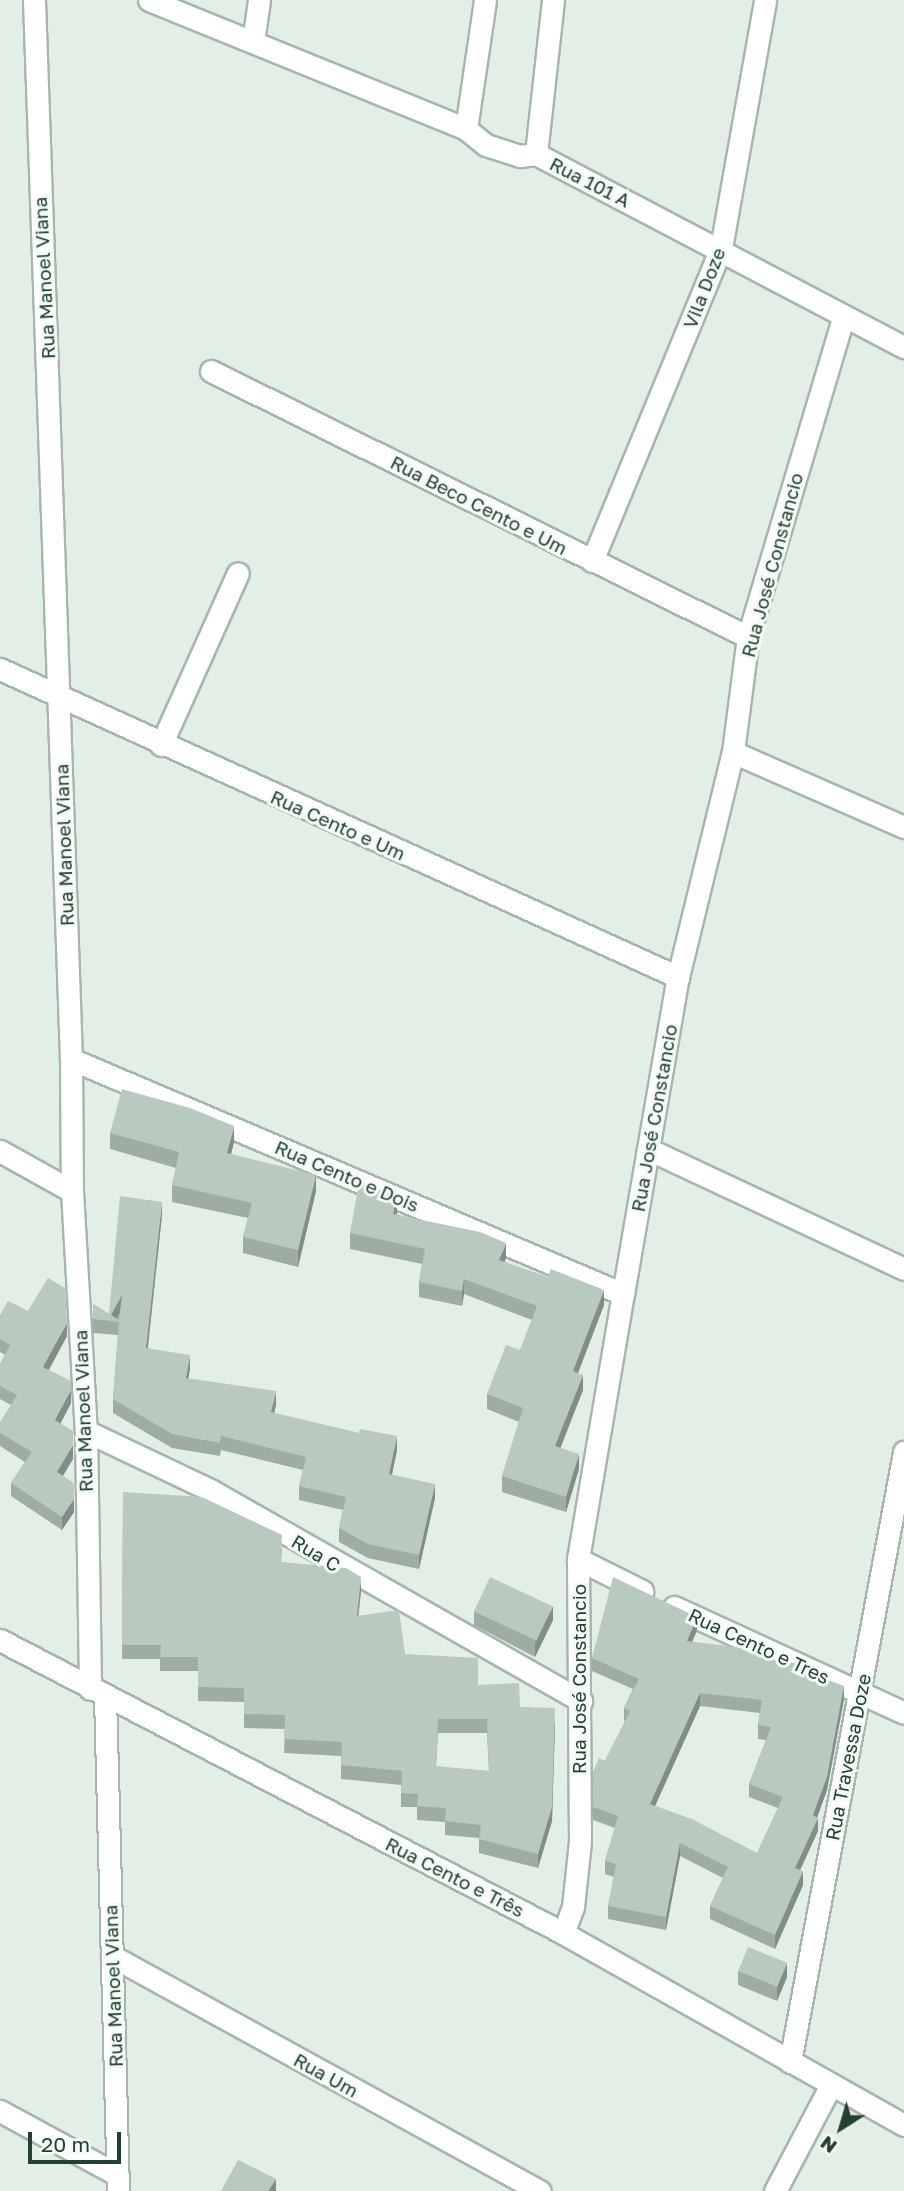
<!DOCTYPE html>
<html>
<head>
<meta charset="utf-8">
<style>
  body { margin:0 }
  #map { position:relative; width:904px; height:2191px; overflow:hidden; background:#e3eee7; font-family:"Golos Text",sans-serif }
  div>[style] { position:absolute }
  .roads { filter:drop-shadow(2px 0 #a5b7ad) drop-shadow(-2px 0 #a5b7ad) drop-shadow(0 2px #a5b7ad) drop-shadow(0 -2px #a5b7ad) }
  .minor>* { height:21px; margin:-10.5px; padding:0 10.5px; transform-origin:10.5px; border-radius:10.5px; background:#fff }
  .wall>* { inset:0; background:#9eada4 }
  .shaded-wall>* { inset:0; background:#818d86 }
  .building>* { inset:0; background:#b8c9bf; transform-origin:0 0 }
  span { translate:-50% -50%; white-space:nowrap; text-align:center; line-height:1.15; -webkit-text-stroke:6px #f4faf6; paint-order:stroke }
  .street-label { font-size:19px; color:#214131 }
  .north { position:absolute; left:806px; top:2093px; width:70px; height:70px; -webkit-text-stroke:5px #f4faf6; paint-order:stroke; rotate:217deg; font-size:19px; font-weight:700; line-height:28px; text-align:center; color:#214131 }
  .north::after { content:''; display:block; margin:auto; width:24px; height:32px; background:#214131; clip-path:polygon(50% 0,100% 100%,50% 72%,0 100%) }
  .scale { position:absolute; left:28px; top:2132px; width:93px; height:32px; box-sizing:border-box; border:4px solid #214131; border-top:0; padding-left:9px; font-size:21px; line-height:24px; white-space:nowrap; color:#214131; -webkit-text-stroke:5px #f4faf6; paint-order:stroke }
</style>
</head>
<body>
<div id="map">
  <div class="roads">
    <div class="minor">
      <div style="left:34px;top:0;width:1060px;rotate:88deg"></div>
      <div style="left:71px;top:1059px;width:132px;rotate:89.6deg"></div>
      <div style="left:72px;top:1191px;width:240px;rotate:86.7deg"></div>
      <div style="left:86px;top:1431px;width:258px;rotate:89.1deg"></div>
      <div style="left:149px;top:0;width:342px;rotate:22.1deg"></div>
      <div style="left:466px;top:129px;width:26px;rotate:39deg"></div>
      <div style="left:486px;top:145px;width:36px;rotate:18deg"></div>
      <div style="left:520px;top:156px;width:16px;rotate:-7deg"></div>
      <div style="left:536px;top:154px;width:416px;rotate:27.7deg"></div>
      <div style="left:253px;top:42px;width:42px;rotate:-81.9deg"></div>
      <div style="left:466px;top:129px;width:130px;rotate:-81.6deg"></div>
      <div style="left:536px;top:154px;width:155px;rotate:-83.7deg"></div>
      <div style="left:211px;top:371px;width:599px;rotate:26.35deg"></div>
      <div style="left:592px;top:561px;width:339px;rotate:-67.6deg"></div>
      <div style="left:721px;top:248px;width:252px;rotate:-79.9deg"></div>
      <div style="left:0;top:669px;width:745px;rotate:24.43deg"></div>
      <div style="left:161px;top:745px;width:188px;rotate:-65.9deg"></div>
      <div style="left:733px;top:752px;width:187px;rotate:23.7deg"></div>
      <div style="left:71px;top:1059px;width:600px;rotate:23.06deg"></div>
      <div style="left:648px;top:1149px;width:283px;rotate:25.1deg"></div>
      <div style="left:0;top:1151px;width:82px;rotate:29.1deg"></div>
      <div style="left:86px;top:1431px;width:137px;rotate:25.4deg"></div>
      <div style="left:210px;top:1490px;width:427px;rotate:29.6deg"></div>
      <div style="left:578px;top:1559px;width:72px;rotate:26.6deg"></div>
      <div style="left:674px;top:1607px;width:253px;rotate:24.7deg"></div>
      <div style="left:0;top:1640px;width:635px;rotate:27.49deg"></div>
      <div style="left:563px;top:1933px;width:391px;rotate:29.4deg"></div>
      <div style="left:105px;top:1696px;width:495px;rotate:88.5deg"></div>
      <div style="left:563px;top:1933px;width:28px;rotate:-69deg"></div>
      <div style="left:573px;top:1907px;width:65px;rotate:-83.9deg"></div>
      <div style="left:580px;top:1842px;width:283px;rotate:-90.4deg"></div>
      <div style="left:578px;top:1559px;width:269px;rotate:-80.4deg"></div>
      <div style="left:623px;top:1294px;width:322px;rotate:-80.2deg"></div>
      <div style="left:678px;top:977px;width:232px;rotate:-76.3deg"></div>
      <div style="left:733px;top:752px;width:116px;rotate:-82.6deg"></div>
      <div style="left:748px;top:637px;width:333px;rotate:-73.4deg"></div>
      <div style="left:112px;top:1956px;width:488px;rotate:28.8deg"></div>
      <div style="left:790px;top:2062px;width:621px;rotate:-79.41deg"></div>
      <div style="left:0;top:2111px;width:134px;rotate:28.5deg"></div>
      <div style="left:775px;top:2191px;width:120px;rotate:-62.2deg"></div>
    </div>
  </div>
  <div class="wall">
    <div style="clip-path:polygon(110px 1133px,234px 1142px,231px 1154px,316px 1191px,298px 1267px,243px 1253px,243px 1237px,248px 1218px,172px 1202px,172px 1185px,176px 1168px,110px 1149px)"></div>
    <div style="clip-path:polygon(397px 1212px,396px 1214px,506px 1258px,504px 1262px,604px 1305px,578px 1373px,583px 1390px,560px 1448px,579px 1469px,566px 1512px,502px 1492px,502px 1476px,519px 1422px,487px 1409px,487px 1394px,520px 1350px,532px 1320px,464px 1294px,462px 1306px,419px 1297px,419px 1282px,422px 1264px,350px 1249px,350px 1233px)"></div>
    <div style="clip-path:polygon(162px 1215px,148px 1348px,190px 1369px,188px 1379px,276px 1405px,274px 1413px,397px 1450px,392px 1475px,435px 1498px,419px 1569px,368px 1558px,339px 1542px,339px 1528px,343px 1510px,299px 1500px,299px 1486px,303px 1470px,221px 1450px,220px 1456px,172px 1448px,113px 1413px,113px 1399px,118px 1335px,93px 1333px,93px 1304px,109px 1314px)"></div>
    <div style="clip-path:polygon(0 1315px,67px 1336px,49px 1370px,71px 1403px,60px 1424px,73px 1459px,63px 1476px,74px 1512px,62px 1530px,11px 1496px,11px 1483px,25px 1462px,0 1446px,0 1423px,11px 1405px,0 1399px,0 1364px,5px 1355px,0 1352px)"></div>
    <div style="clip-path:polygon(evenodd,123px 1492px,282px 1549px,281px 1562px,361px 1591px,358px 1615px,405px 1654px,478px 1685px,520px 1707px,555px 1722px,552px 1821px,538px 1868px,479px 1853px,479px 1838px,445px 1835px,445px 1822px,417px 1820px,417px 1807px,401px 1807px,401px 1785px,341px 1779px,341px 1756px,284px 1753px,285px 1729px,244px 1728px,244px 1702px,198px 1701px,198px 1671px,160px 1671px,160px 1659px,122px 1659px,123px 1492px,438px 1733px,487px 1733px,489px 1771px,436px 1767px,438px 1733px)"></div>
    <div style="clip-path:polygon(474px 1611px,553px 1620px,535px 1657px,474px 1625px)"></div>
    <div style="clip-path:polygon(evenodd,697px 1630px,692px 1642px,760px 1657px,804px 1671px,844px 1699px,827px 1790px,817px 1817px,818px 1831px,800px 1870px,803px 1885px,775px 1949px,710px 1919px,710px 1906px,723px 1878px,680px 1856px,666px 1930px,608px 1919px,608px 1906px,614px 1877px,605px 1874px,605px 1861px,615px 1828px,593px 1820px,593px 1772px,605px 1761px,625px 1722px,624px 1721px,624px 1708px,633px 1689px,592px 1671px,592px 1658px,697px 1630px,700px 1706px,760px 1713px,758px 1725px,758px 1739px,766px 1740px,749px 1784px,749px 1797px,778px 1808px,757px 1853px,655px 1806px,700px 1706px)"></div>
    <div style="clip-path:polygon(738px 1971px,787px 1977px,777px 2001px,738px 1985px)"></div>
  </div>
  <div class="shaded-wall">
    <div style="clip-path:polygon(234px 1126px,234px 1142px,227px 1170px,227px 1153px)"></div>
    <div style="clip-path:polygon(316px 1175px,316px 1191px,298px 1267px,298px 1250px)"></div>
    <div style="clip-path:polygon(397px 1196px,397px 1212px,393px 1229px,393px 1214px)"></div>
    <div style="clip-path:polygon(162px 1202px,162px 1215px,146px 1362px,146px 1348px)"></div>
    <div style="clip-path:polygon(506px 1243px,506px 1258px,499px 1275px,499px 1260px)"></div>
    <div style="clip-path:polygon(464px 1279px,464px 1294px,462px 1306px,462px 1291px)"></div>
    <div style="clip-path:polygon(604px 1290px,604px 1305px,573px 1386px,573px 1371px)"></div>
    <div style="clip-path:polygon(122px 1295px,122px 1309px,115px 1321px,111px 1315px)"></div>
    <div style="clip-path:polygon(67px 1323px,67px 1336px,43px 1380px,43px 1367px)"></div>
    <div style="clip-path:polygon(190px 1355px,190px 1369px,186px 1392px,186px 1378px)"></div>
    <div style="clip-path:polygon(583px 1375px,583px 1390px,555px 1462px,555px 1446px)"></div>
    <div style="clip-path:polygon(71px 1390px,71px 1403px,55px 1434px,55px 1420px)"></div>
    <div style="clip-path:polygon(276px 1391px,276px 1405px,271px 1426px,271px 1412px)"></div>
    <div style="clip-path:polygon(397px 1436px,397px 1450px,389px 1488px,389px 1474px)"></div>
    <div style="clip-path:polygon(73px 1445px,73px 1459px,57px 1485px,57px 1472px)"></div>
    <div style="clip-path:polygon(579px 1454px,579px 1469px,566px 1512px,566px 1497px)"></div>
    <div style="clip-path:polygon(435px 1484px,435px 1498px,419px 1569px,419px 1555px)"></div>
    <div style="clip-path:polygon(74px 1499px,74px 1512px,62px 1530px,62px 1517px)"></div>
    <div style="clip-path:polygon(361px 1577px,361px 1591px,357px 1629px,357px 1616px)"></div>
    <div style="clip-path:polygon(553px 1606px,553px 1620px,535px 1657px,535px 1643px)"></div>
    <div style="clip-path:polygon(697px 1617px,697px 1630px,687px 1655px,687px 1641px)"></div>
    <div style="clip-path:polygon(844px 1686px,844px 1699px,827px 1790px,813px 1829px,813px 1815px)"></div>
    <div style="clip-path:polygon(700px 1693px,700px 1706px,650px 1817px,650px 1804px)"></div>
    <div style="clip-path:polygon(555px 1722px,552px 1821px,538px 1868px,538px 1854px)"></div>
    <div style="clip-path:polygon(818px 1818px,818px 1831px,795px 1881px,795px 1868px)"></div>
    <div style="clip-path:polygon(680px 1843px,680px 1856px,666px 1930px,666px 1917px)"></div>
    <div style="clip-path:polygon(803px 1871px,803px 1885px,775px 1949px,775px 1935px)"></div>
    <div style="clip-path:polygon(787px 1963px,787px 1977px,777px 2001px,777px 1987px)"></div>
    <div style="clip-path:polygon(276px 2179px,276px 2191px,268px 2191px)"></div>
  </div>
  <div class="building">
    <div style="clip-path:polygon(122px 1089px,190px 1108px,234px 1126px,227px 1153px,316px 1175px,298px 1250px,243px 1237px,252px 1203px,172px 1185px,179px 1152px,110px 1133px)"></div>
    <div style="clip-path:polygon(359px 1183px,397px 1196px,393px 1214px,480px 1232px,506px 1243px,499px 1260px,548px 1277px,551px 1269px,604px 1290px,573px 1371px,583px 1375px,555px 1446px,579px 1454px,566px 1497px,502px 1476px,523px 1408px,487px 1394px,506px 1345px,520px 1350px,537px 1306px,464px 1279px,462px 1291px,419px 1282px,425px 1249px,350px 1233px)"></div>
    <div style="clip-path:polygon(evenodd,120px 1196px,162px 1202px,146px 1348px,190px 1355px,186px 1378px,276px 1391px,271px 1412px,359px 1433px,360px 1429px,397px 1436px,389px 1474px,435px 1484px,419px 1555px,368px 1544px,339px 1528px,346px 1497px,299px 1486px,306px 1457px,221px 1436px,220px 1443px,172px 1434px,113px 1399px,119px 1322px,93px 1319px,93px 1304px,109px 1314px,120px 1196px,122px 1295px,119px 1320px,111px 1315px,122px 1295px)"></div>
    <div style="clip-path:polygon(48px 1278px,65px 1288px,67px 1323px,43px 1367px,71px 1381px,71px 1390px,55px 1420px,73px 1431px,73px 1445px,57px 1472px,74px 1483px,74px 1499px,62px 1517px,11px 1483px,32px 1452px,0 1433px,0 1423px,17px 1395px,0 1386px,0 1364px,10px 1345px,0 1339px,0 1315px,8px 1301px,28px 1311px)"></div>
    <div style="clip-path:polygon(evenodd,123px 1492px,202px 1497px,282px 1535px,281px 1562px,346px 1568px,361px 1577px,357px 1616px,399px 1610px,405px 1654px,478px 1658px,478px 1685px,519px 1683px,520px 1707px,555px 1708px,552px 1807px,538px 1854px,479px 1839px,481px 1825px,445px 1821px,446px 1808px,417px 1806px,418px 1794px,401px 1793px,402px 1771px,341px 1765px,342px 1742px,284px 1739px,285px 1715px,244px 1714px,244px 1688px,198px 1687px,198px 1657px,160px 1657px,161px 1645px,122px 1645px,123px 1492px,438px 1719px,487px 1719px,489px 1771px,436px 1766px,438px 1719px)"></div>
    <div style="left:490px;top:1577px;width:69px;height:38px;rotate:25deg"></div>
    <div style="clip-path:polygon(evenodd,613px 1577px,697px 1617px,687px 1641px,760px 1650px,759px 1657px,795px 1663px,804px 1671px,844px 1686px,827px 1777px,813px 1815px,818px 1818px,795px 1868px,803px 1871px,775px 1935px,710px 1906px,728px 1867px,680px 1843px,666px 1917px,608px 1906px,616px 1864px,605px 1861px,618px 1816px,593px 1807px,593px 1772px,599px 1758px,605px 1761px,630px 1711px,624px 1708px,639px 1679px,592px 1658px,613px 1577px,700px 1693px,762px 1700px,758px 1725px,771px 1727px,749px 1784px,783px 1797px,757px 1853px,692px 1819px,650px 1804px,700px 1693px)"></div>
    <div style="left:748px;top:1947px;width:42px;height:26px;rotate:22deg"></div>
    <div style="clip-path:polygon(238px 2160px,276px 2179px,268px 2191px,221px 2191px)"></div>
  </div>
  <div class="street-label">
    <span style="left:590px;top:182px;rotate:27deg">Rua 101 A</span>
    <span style="left:44px;top:278px;rotate:-93deg">Rua Manoel Viana</span>
    <span style="left:704px;top:288px;rotate:-69deg">Vila Doze</span>
    <span style="left:479px;top:505px;rotate:27deg">Rua Beco Cento e Um</span>
    <span style="left:772px;top:565px;rotate:-75deg">Rua José Constancio</span>
    <span style="left:338px;top:825px;rotate:24deg">Rua Cento e Um</span>
    <span style="left:64px;top:845px;rotate:-92deg">Rua Manoel Viana</span>
    <span style="left:654px;top:1118px;rotate:-80deg">Rua José Constancio</span>
    <span style="left:347px;top:1176px;rotate:23deg">Rua Cento e Dois</span>
    <span style="left:83px;top:1411px;rotate:-92deg">Rua Manoel Viana</span>
    <span style="left:316px;top:1553px;rotate:31deg">Rua C</span>
    <span style="left:759px;top:1646px;rotate:25deg">Rua Cento e Tres</span>
    <span style="left:579px;top:1679px;rotate:-90deg">Rua José Constancio</span>
    <span style="left:848px;top:1757px;rotate:-79deg">Rua Travessa Doze</span>
    <span style="left:455px;top:1877px;rotate:27deg">Rua Cento e Três</span>
    <span style="left:113px;top:1986px;rotate:-92deg">Rua Manoel Viana</span>
    <span style="left:326px;top:2075px;rotate:29deg">Rua Um</span>
  </div>
  <div class="north">N</div>
  <div class="scale">20 m</div>
</div>
</body>
</html>
